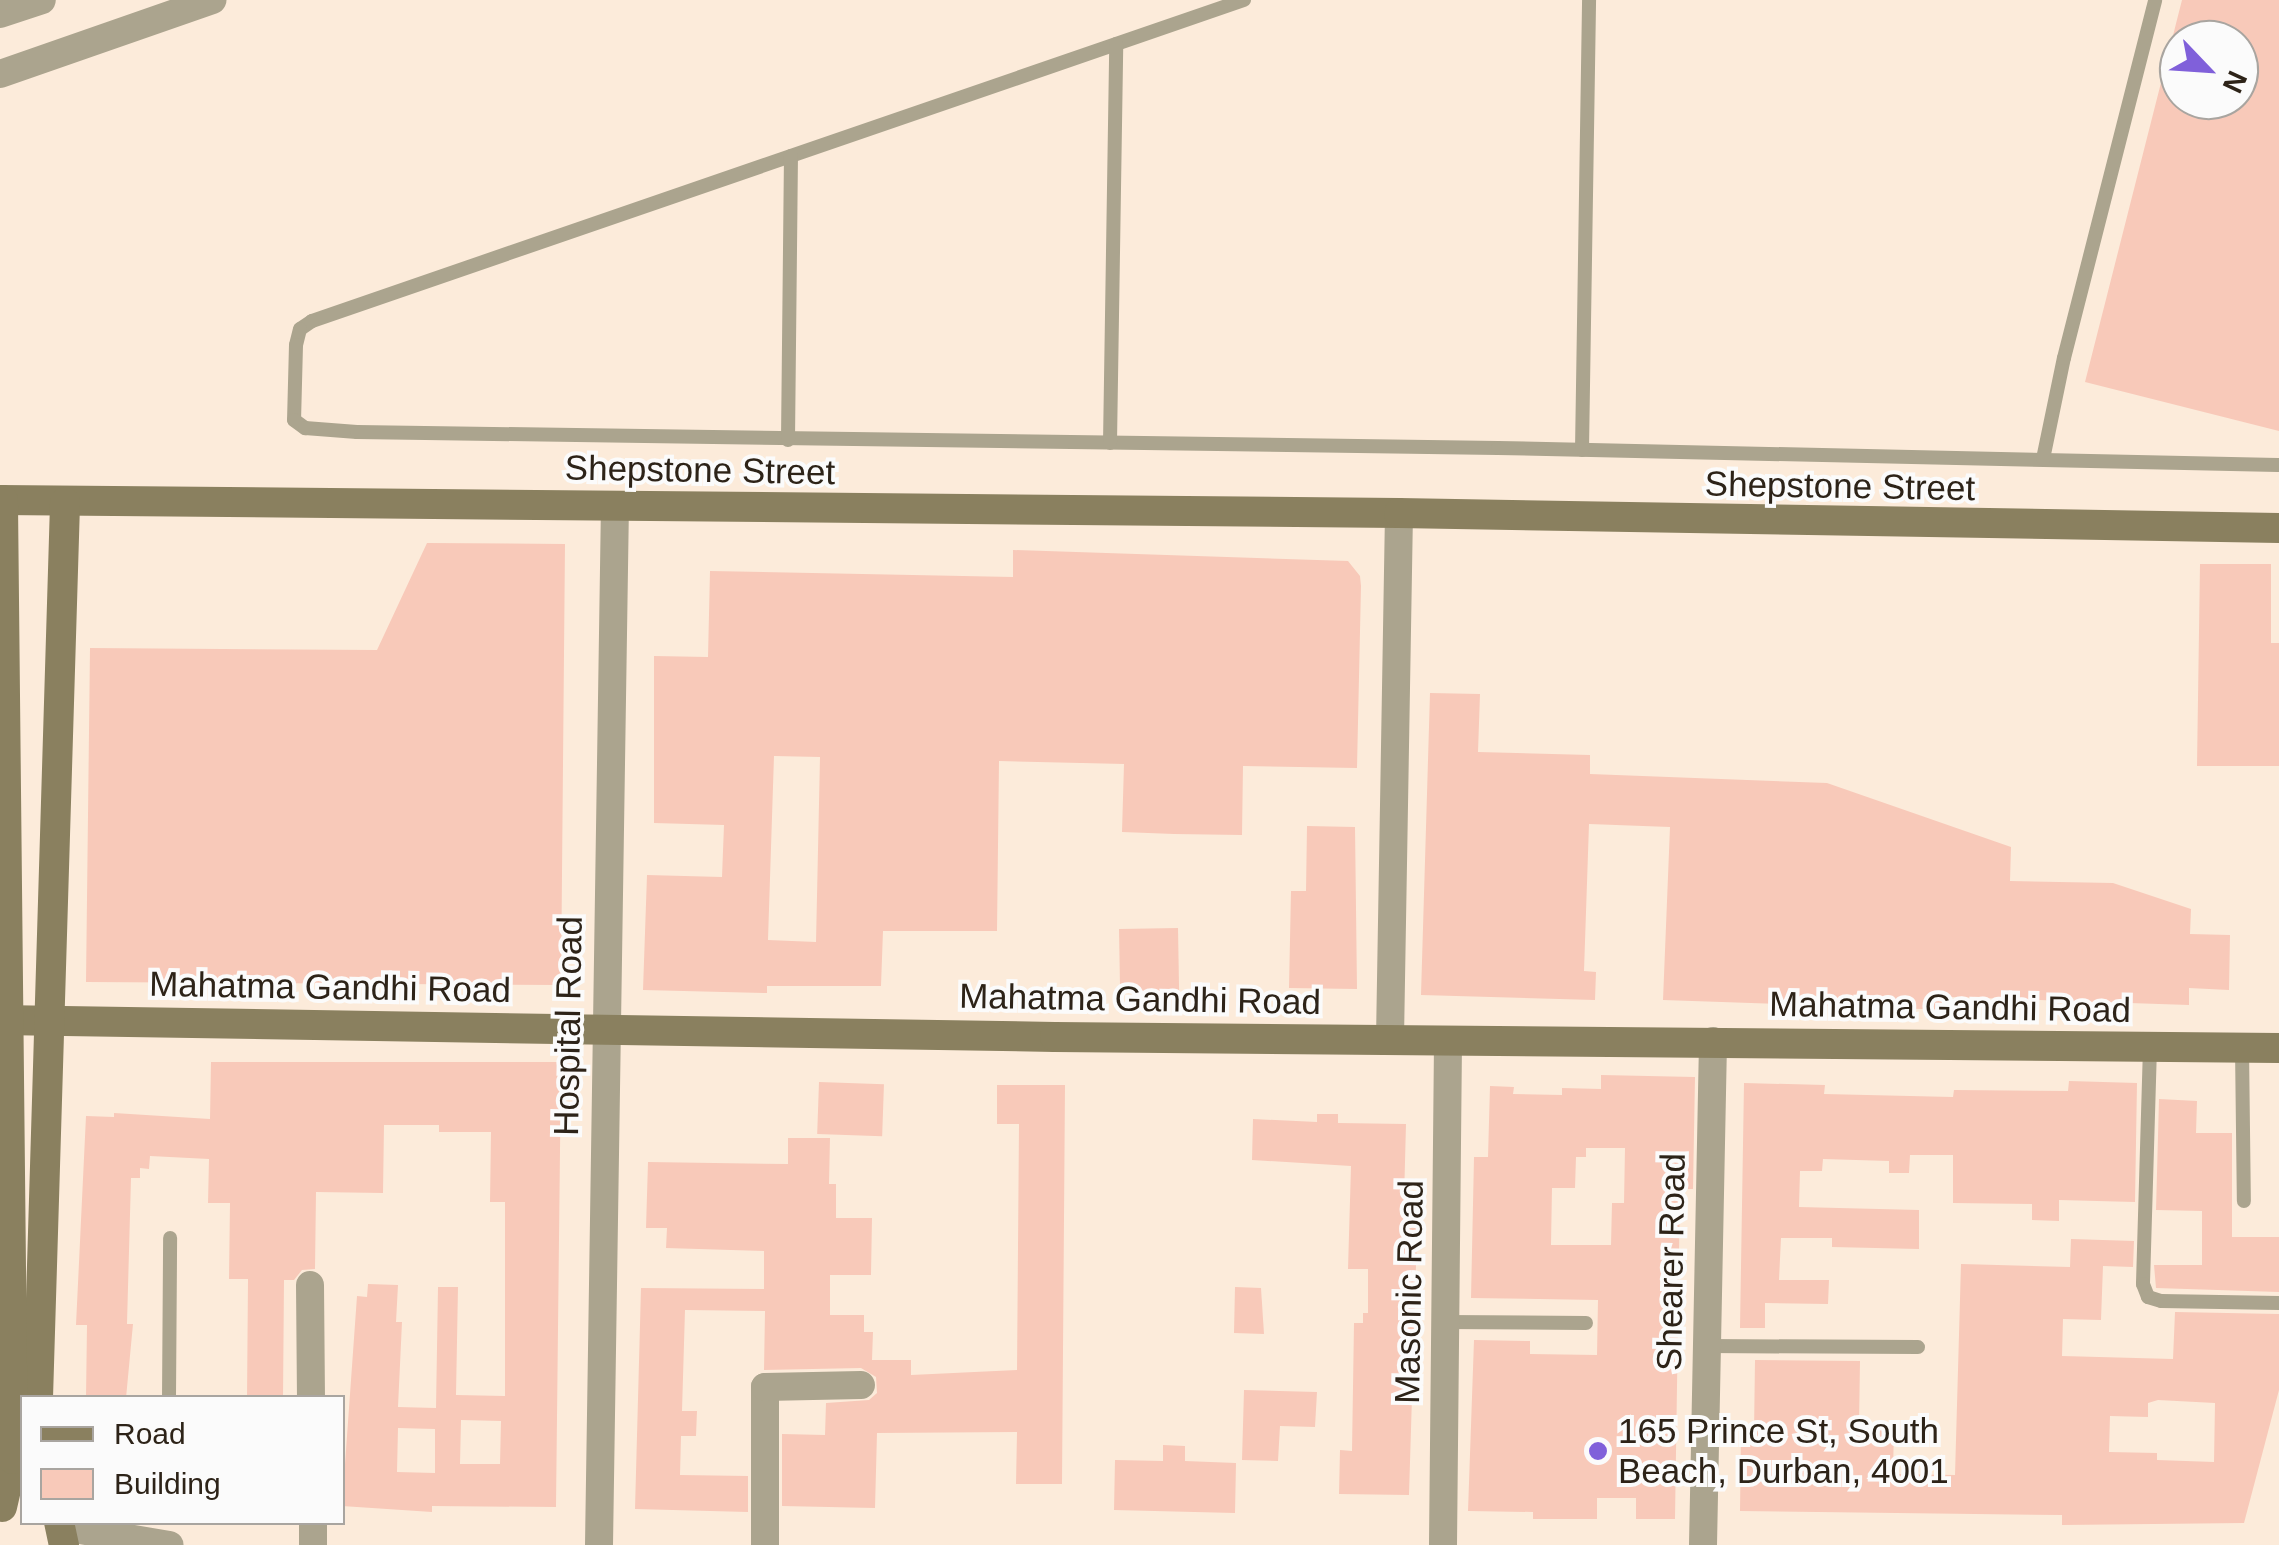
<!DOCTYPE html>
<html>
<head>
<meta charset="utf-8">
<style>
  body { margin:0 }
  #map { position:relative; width:2279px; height:1545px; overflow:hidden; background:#fcebda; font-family:Arial,sans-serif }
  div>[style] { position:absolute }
  .building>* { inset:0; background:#f8c9b9; transform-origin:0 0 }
  .lane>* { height:14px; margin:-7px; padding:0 7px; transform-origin:7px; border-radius:7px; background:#aba48e }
  .street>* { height:28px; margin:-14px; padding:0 14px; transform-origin:14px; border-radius:14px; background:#aba48e }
  .secondary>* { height:30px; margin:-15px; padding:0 15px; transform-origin:15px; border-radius:15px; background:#8a805f }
  .dots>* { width:28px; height:28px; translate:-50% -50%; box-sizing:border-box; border:5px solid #fbfbfb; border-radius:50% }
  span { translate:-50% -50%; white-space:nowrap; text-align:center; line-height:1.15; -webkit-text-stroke:8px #fbfbfb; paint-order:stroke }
  .street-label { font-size:35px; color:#2d2318 }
  .poi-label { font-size:35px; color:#2d2318 }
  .left { translate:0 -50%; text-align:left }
  .legend { position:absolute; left:20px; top:1395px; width:325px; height:130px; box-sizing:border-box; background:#fbfbfb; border:2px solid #a9a5a0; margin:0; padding:12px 18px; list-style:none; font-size:30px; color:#2d2318 }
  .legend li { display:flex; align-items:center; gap:20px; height:50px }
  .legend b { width:50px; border:2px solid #a9a5a0 }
  .north { position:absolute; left:2159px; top:20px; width:100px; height:100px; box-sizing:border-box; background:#fbfbfb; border:2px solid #a9a5a0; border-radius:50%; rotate:115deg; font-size:28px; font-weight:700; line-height:40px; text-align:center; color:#2d2318 }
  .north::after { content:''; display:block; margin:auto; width:35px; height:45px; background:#8060da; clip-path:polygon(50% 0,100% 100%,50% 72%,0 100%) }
</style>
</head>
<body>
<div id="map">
  <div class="building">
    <div style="clip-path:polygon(evenodd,2182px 0,2279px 0,2279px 431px,2085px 382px,2182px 0,2179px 40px,2239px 40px,2239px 100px,2179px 100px,2179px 40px)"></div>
    <div style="clip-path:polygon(427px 543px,565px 544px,561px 985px,86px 982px,90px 648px,377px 650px)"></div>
    <div style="clip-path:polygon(evenodd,1013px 550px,1348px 561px,1360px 576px,1361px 586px,1357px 768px,1243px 766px,1242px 835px,1174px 834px,1122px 832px,1124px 764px,999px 761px,997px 931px,883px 931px,881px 986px,767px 986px,767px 993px,643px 990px,647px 875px,722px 877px,724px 825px,654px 823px,654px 656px,708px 657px,710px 571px,1013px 577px,1013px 550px,774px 756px,820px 757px,816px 942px,768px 940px,774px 756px)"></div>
    <div style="clip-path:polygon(2200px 564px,2271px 564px,2271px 643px,2279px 643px,2279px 766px,2197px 766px)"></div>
    <div style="clip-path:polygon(1430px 693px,1480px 694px,1478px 752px,1590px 755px,1590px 774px,1827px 783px,2011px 847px,2010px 881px,2113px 883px,2191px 909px,2190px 934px,2230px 935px,2229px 990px,2189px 988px,2189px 1005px,1951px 997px,1951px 1010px,1663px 1000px,1670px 827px,1589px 824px,1584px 971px,1596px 972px,1595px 1000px,1421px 995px)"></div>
    <div style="clip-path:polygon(1307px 826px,1355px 827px,1357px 989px,1289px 988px,1291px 891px,1306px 891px)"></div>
    <div style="left:1178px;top:928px;width:63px;height:59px;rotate:89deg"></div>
    <div style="clip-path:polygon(evenodd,211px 1062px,561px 1062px,556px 1507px,432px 1506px,432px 1512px,342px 1506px,357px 1296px,367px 1297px,368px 1284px,398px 1285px,396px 1322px,402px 1322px,398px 1407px,436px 1408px,438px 1287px,458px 1287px,456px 1395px,505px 1396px,505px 1202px,490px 1202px,491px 1132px,439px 1132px,439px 1125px,384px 1125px,383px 1193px,316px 1192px,315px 1269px,302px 1270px,294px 1280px,284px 1280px,283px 1398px,247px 1398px,248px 1279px,229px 1279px,230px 1203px,208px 1203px,209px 1159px,150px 1156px,149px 1169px,140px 1168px,140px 1178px,131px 1178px,127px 1324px,133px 1324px,126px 1398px,86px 1397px,87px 1325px,76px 1325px,86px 1116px,114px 1117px,114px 1113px,210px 1119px,211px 1062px,461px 1420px,501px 1421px,500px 1464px,460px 1464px,461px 1420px,211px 1062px,398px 1428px,435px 1429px,435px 1473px,397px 1472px,398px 1428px)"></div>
    <div style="clip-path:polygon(evenodd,1601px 1075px,1695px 1077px,1693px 1189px,1680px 1189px,1675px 1519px,1636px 1519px,1636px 1498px,1597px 1498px,1597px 1519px,1533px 1519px,1533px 1512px,1468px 1511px,1474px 1340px,1530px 1341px,1530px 1354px,1597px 1355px,1598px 1300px,1471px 1298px,1474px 1157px,1488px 1157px,1490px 1086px,1514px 1087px,1513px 1094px,1562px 1095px,1562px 1088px,1601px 1089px,1601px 1075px,1586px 1148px,1625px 1148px,1624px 1203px,1612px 1203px,1611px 1245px,1551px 1245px,1552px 1188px,1575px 1188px,1576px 1157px,1586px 1157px,1586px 1148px)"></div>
    <div style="clip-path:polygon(2069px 1081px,2137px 1083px,2135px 1202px,2059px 1200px,2059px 1221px,2032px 1220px,2032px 1204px,1953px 1203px,1953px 1155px,1910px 1155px,1909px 1173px,1889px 1173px,1889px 1161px,1823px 1159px,1822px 1171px,1800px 1171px,1799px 1207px,1919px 1210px,1919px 1249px,1832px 1247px,1832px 1238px,1781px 1238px,1779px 1280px,1829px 1280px,1828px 1304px,1765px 1303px,1765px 1328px,1740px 1328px,1744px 1083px,1825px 1085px,1824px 1094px,1953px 1097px,1954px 1090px,2068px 1091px)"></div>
    <div style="left:819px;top:1082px;width:65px;height:52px;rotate:2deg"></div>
    <div style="clip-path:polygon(997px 1085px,1065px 1085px,1062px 1484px,1016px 1484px,1017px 1432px,877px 1433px,875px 1508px,782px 1506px,782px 1434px,825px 1435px,826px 1403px,869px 1400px,877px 1393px,876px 1377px,861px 1368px,764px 1370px,765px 1311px,685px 1310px,682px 1411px,697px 1411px,696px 1436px,681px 1436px,680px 1475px,748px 1476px,748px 1512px,635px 1509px,641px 1288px,764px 1289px,764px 1251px,666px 1248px,667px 1228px,646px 1228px,648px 1162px,788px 1164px,788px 1138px,830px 1138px,829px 1184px,836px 1184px,836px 1218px,872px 1218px,871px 1275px,830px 1275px,830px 1315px,864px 1315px,864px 1332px,873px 1332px,872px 1360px,911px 1360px,911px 1375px,1017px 1370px,1019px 1124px,997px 1124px)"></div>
    <div style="clip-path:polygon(2159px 1099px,2197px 1101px,2196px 1133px,2232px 1133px,2232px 1237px,2279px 1237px,2279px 1292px,2156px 1288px,2154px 1265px,2202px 1265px,2202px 1211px,2156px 1210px)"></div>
    <div style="clip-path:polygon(1317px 1114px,1338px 1114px,1338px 1123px,1406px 1124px,1404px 1200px,1418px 1200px,1409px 1495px,1339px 1494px,1340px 1450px,1352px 1451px,1354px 1323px,1363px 1323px,1363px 1313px,1368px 1313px,1368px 1269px,1348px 1269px,1351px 1166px,1252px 1160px,1253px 1119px,1317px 1122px)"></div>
    <div style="clip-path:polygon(evenodd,2071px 1239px,2134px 1241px,2133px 1267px,2103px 1266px,2101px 1320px,2063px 1319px,2062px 1356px,2173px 1359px,2175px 1312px,2279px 1314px,2279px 1390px,2244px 1523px,2062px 1525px,2062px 1515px,1740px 1511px,1741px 1432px,1754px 1432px,1755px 1360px,1860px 1361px,1859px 1425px,1894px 1425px,1893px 1474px,1955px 1475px,1961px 1264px,2070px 1267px,2071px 1239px,2158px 1400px,2215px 1403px,2214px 1462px,2157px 1460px,2157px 1453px,2109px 1452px,2110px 1416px,2148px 1417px,2148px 1403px,2158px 1400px)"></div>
    <div style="clip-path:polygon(1235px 1287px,1261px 1288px,1264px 1334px,1234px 1333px)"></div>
    <div style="clip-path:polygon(1244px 1390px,1317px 1392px,1315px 1427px,1280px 1426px,1278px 1461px,1242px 1460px)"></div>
    <div style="clip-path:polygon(1163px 1445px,1185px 1446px,1185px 1461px,1236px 1463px,1235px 1513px,1114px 1510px,1115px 1460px,1163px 1461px)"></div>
  </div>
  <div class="lane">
    <div style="left:1244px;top:0;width:986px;rotate:161deg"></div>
    <div style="left:312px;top:321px;width:14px;rotate:146deg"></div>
    <div style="left:300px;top:329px;width:16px;rotate:104deg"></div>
    <div style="left:296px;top:345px;width:75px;rotate:91.5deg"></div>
    <div style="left:294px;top:420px;width:14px;rotate:36deg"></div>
    <div style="left:305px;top:428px;width:52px;rotate:4.4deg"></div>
    <div style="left:357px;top:432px;width:1141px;rotate:0.8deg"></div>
    <div style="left:1498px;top:448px;width:780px;rotate:1.25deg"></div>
    <div style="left:788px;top:440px;width:284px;rotate:-89.4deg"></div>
    <div style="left:1110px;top:443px;width:399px;rotate:-89.1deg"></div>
    <div style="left:1582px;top:450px;width:450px;rotate:-89.1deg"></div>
    <div style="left:2043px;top:459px;width:103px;rotate:-78.3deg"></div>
    <div style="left:2064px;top:358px;width:369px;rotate:-75.7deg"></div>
    <div style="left:2150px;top:1047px;width:237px;rotate:91.7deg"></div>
    <div style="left:2143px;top:1284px;width:14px;rotate:69deg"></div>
    <div style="left:2148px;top:1297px;width:14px;rotate:17deg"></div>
    <div style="left:2161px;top:1301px;width:118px;rotate:1deg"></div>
    <div style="left:2242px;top:1048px;width:153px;rotate:89.3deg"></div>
    <div style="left:1446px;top:1322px;width:140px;rotate:0.4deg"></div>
    <div style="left:1707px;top:1346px;width:211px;rotate:0.3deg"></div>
    <div style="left:169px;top:1398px;width:160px;rotate:-89.6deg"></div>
  </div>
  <div class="street">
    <div style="left:0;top:14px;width:44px;rotate:-18.4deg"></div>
    <div style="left:0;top:74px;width:225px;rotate:-19.2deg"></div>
    <div style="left:1390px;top:1039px;width:526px;rotate:-89.02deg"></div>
    <div style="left:310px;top:1285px;width:113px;rotate:89.5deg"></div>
    <div style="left:313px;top:1522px;width:23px;rotate:90deg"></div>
    <div style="left:62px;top:1527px;width:109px;rotate:9.5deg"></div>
    <div style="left:599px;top:1545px;width:1038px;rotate:-89.12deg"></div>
    <div style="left:765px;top:1545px;width:158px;rotate:-90deg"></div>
    <div style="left:765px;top:1387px;width:96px;rotate:-1.2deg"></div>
    <div style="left:1443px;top:1545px;width:505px;rotate:-89.43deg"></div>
    <div style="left:1703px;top:1545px;width:504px;rotate:-88.86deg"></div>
  </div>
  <div class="secondary">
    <div style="left:0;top:500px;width:1399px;rotate:0.53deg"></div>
    <div style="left:1399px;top:513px;width:880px;rotate:0.98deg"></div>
    <div style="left:0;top:1020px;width:1055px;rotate:0.92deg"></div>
    <div style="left:1055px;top:1037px;width:1224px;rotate:0.51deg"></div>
    <div style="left:38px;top:1398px;width:896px;rotate:-88.27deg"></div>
    <div style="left:2px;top:1507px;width:49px;rotate:-77.1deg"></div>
    <div style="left:13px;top:1459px;width:959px;rotate:-90.6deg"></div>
    <div style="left:59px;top:1522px;width:24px;rotate:78deg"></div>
  </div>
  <div class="dots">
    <div style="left:1598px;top:1451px;background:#8060da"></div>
  </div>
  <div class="street-label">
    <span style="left:700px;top:470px;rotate:1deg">Shepstone Street</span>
    <span style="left:1840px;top:486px;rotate:1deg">Shepstone Street</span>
    <span style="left:330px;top:987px;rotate:1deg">Mahatma Gandhi Road</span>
    <span style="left:1140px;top:999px;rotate:1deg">Mahatma Gandhi Road</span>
    <span style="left:1950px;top:1007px;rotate:1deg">Mahatma Gandhi Road</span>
    <span style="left:568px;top:1026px;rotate:-89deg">Hospital Road</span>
    <span style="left:1671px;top:1262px;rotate:-89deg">Shearer Road</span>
    <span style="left:1409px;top:1292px;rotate:-89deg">Masonic Road</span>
  </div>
  <div class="poi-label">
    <span class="left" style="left:1618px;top:1451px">165 Prince St, South<br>Beach, Durban, 4001</span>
  </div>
  <ul class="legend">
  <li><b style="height:12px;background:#8a805f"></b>Road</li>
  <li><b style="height:28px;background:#f8c9b9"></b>Building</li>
  </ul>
  <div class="north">N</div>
</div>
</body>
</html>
